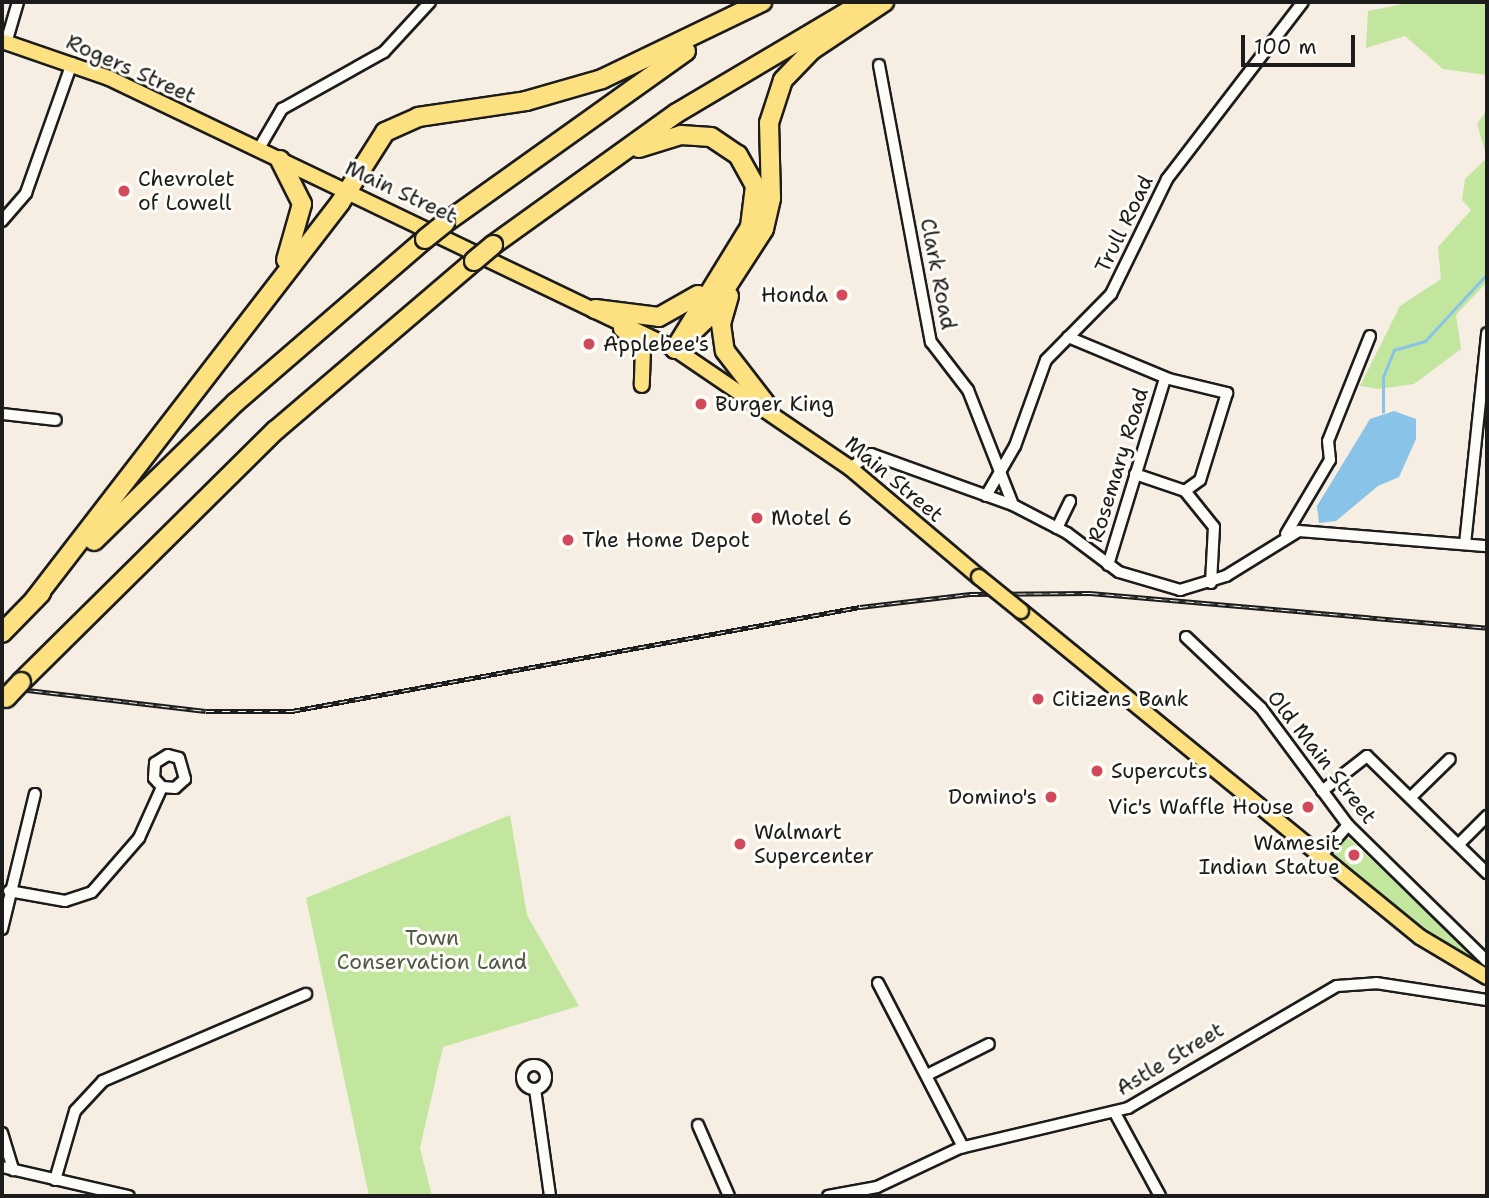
<!DOCTYPE html>
<html>
<head>
<meta charset="utf-8">
<style>
  body { margin:0 }
  #map { position:relative; width:1489px; height:1198px; overflow:hidden; background:#f6eee2; font-family:"Shantell Sans",sans-serif }
  div>[style] { position:absolute }
  .green>* { inset:0; background:#c3e69f }
  .water>* { inset:0; background:#89c4e8 }
  .stream>* { height:2.5px; margin:-1.25px; padding:0 1.25px; transform-origin:1.25px; border-radius:1.25px; background:#89c4e8 }
  .roads { filter:drop-shadow(2px 0 #1c1c1c) drop-shadow(-2px 0 #1c1c1c) drop-shadow(0 2px #1c1c1c) drop-shadow(0 -2px #1c1c1c) }
  .minor>* { height:10px; margin:-5px; padding:0 5px; transform-origin:5px; border-radius:5px; background:#fdfcf7 }
  .minor>.ring { margin:-5px; padding:0; box-sizing:content-box; background:none; border:10px solid #fdfcf7; border-radius:50% }
  .major>* { height:14px; margin:-7px; padding:0 7px; transform-origin:7px; border-radius:7px; background:#fde080 }
  .highway>* { height:18px; margin:-9px; padding:0 9px; transform-origin:9px; border-radius:9px; background:#fde080 }
  .rail>* { height:5px; margin-top:-2.5px; transform-origin:0; background:repeating-linear-gradient(90deg,#fdfcf7 0 8px,#1c1c1c 0 16px); box-sizing:border-box; border-block:2px solid #1c1c1c }
  .bridges { filter:drop-shadow(2px 0 #1c1c1c) drop-shadow(-2px 0 #1c1c1c) drop-shadow(0 2px #1c1c1c) drop-shadow(0 -2px #1c1c1c) }
  .major-bridge>* { height:14px; margin:-7px; padding:0 7px; transform-origin:7px; border-radius:7px; background:#fde080 }
  .highway-bridge>* { height:18px; margin:-9px; padding:0 9px; transform-origin:9px; border-radius:9px; background:#fde080 }
  .dots>* { width:19px; height:19px; translate:-50% -50%; box-sizing:border-box; border:4px solid #fdfcf7; border-radius:50% }
  span { translate:-50% -50%; white-space:nowrap; text-align:center; line-height:1.15; -webkit-text-stroke:6px #fdfcf7; paint-order:stroke }
  .street-label { font-size:21px; color:#1c1c1c }
  .poi-label { font-size:21px; color:#1c1c1c }
  .left { translate:0 -50%; text-align:left }
  .right { translate:-100% -50%; text-align:right }
  .park-label { font-size:21px; color:#4e5943 }
  .frame { position:absolute; inset:0; border:4px solid #1c1c1c; pointer-events:none }
  .scale { position:absolute; left:1241px; top:35px; width:114px; height:32px; box-sizing:border-box; border:4px solid #1c1c1c; border-top:0; padding-left:9px; font-size:21px; line-height:24px; white-space:nowrap; color:#1c1c1c; -webkit-text-stroke:5px #fdfcf7; paint-order:stroke }
</style>
</head>
<body>
<div id="map">
  <div class="green">
    <div style="clip-path:polygon(1413px 2px,1487px 2px,1487px 282px,1456px 315px,1461px 349px,1414px 384px,1378px 389px,1360px 386px,1400px 306px,1441px 279px,1438px 247px,1471px 210px,1462px 200px,1465px 179px,1487px 158px,1477px 124px,1486px 111px,1486px 75px,1443px 69px,1405px 36px,1366px 48px,1368px 11px)"></div>
    <div style="clip-path:polygon(510px 815px,527px 915px,579px 1006px,443px 1047px,420px 1148px,432px 1196px,369px 1196px,306px 898px)"></div>
    <div style="clip-path:polygon(1345px 835px,1480px 960px,1478px 963px,1425px 932px,1334px 859px,1331px 854px)"></div>
  </div>
  <div class="water">
    <div style="clip-path:polygon(1394px 411px,1416px 419px,1416px 439px,1399px 477px,1378px 486px,1336px 521px,1319px 523px,1317px 506px,1370px 419px)"></div>
  </div>
  <div class="stream">
    <div style="left:1383px;top:412px;width:35px;rotate:-90deg"></div>
    <div style="left:1383px;top:377px;width:29px;rotate:-68deg"></div>
    <div style="left:1394px;top:350px;width:32px;rotate:-16deg"></div>
    <div style="left:1425px;top:341px;width:91px;rotate:-47.2deg"></div>
  </div>
  <div class="roads">
    <div class="minor">
      <div style="left:6px;top:43px;width:43px;rotate:-73.7deg"></div>
      <div style="left:879px;top:65px;width:282px;rotate:79.4deg"></div>
      <div style="left:931px;top:342px;width:61px;rotate:52.4deg"></div>
      <div style="left:968px;top:390px;width:123px;rotate:68.6deg"></div>
      <div style="left:258px;top:150px;width:48px;rotate:-59.7deg"></div>
      <div style="left:282px;top:109px;width:117px;rotate:-29.2deg"></div>
      <div style="left:384px;top:52px;width:68px;rotate:-47.4deg"></div>
      <div style="left:2px;top:221px;width:37px;rotate:-49deg"></div>
      <div style="left:26px;top:193px;width:138px;rotate:-70.5deg"></div>
      <div style="left:1068px;top:337px;width:109px;rotate:22.6deg"></div>
      <div style="left:1169px;top:379px;width:60px;rotate:13.6deg"></div>
      <div style="left:1227px;top:393px;width:91px;rotate:107.2deg"></div>
      <div style="left:1200px;top:480px;width:19px;rotate:144deg"></div>
      <div style="left:2px;top:414px;width:54px;rotate:6.3deg"></div>
      <div style="left:850px;top:468px;width:25px;rotate:-34deg"></div>
      <div style="left:871px;top:454px;width:151px;rotate:19.8deg"></div>
      <div style="left:1013px;top:505px;width:61px;rotate:27.4deg"></div>
      <div style="left:1067px;top:533px;width:65px;rotate:36.9deg"></div>
      <div style="left:1119px;top:572px;width:64px;rotate:16.4deg"></div>
      <div style="left:1180px;top:590px;width:48px;rotate:-16.9deg"></div>
      <div style="left:1226px;top:576px;width:86px;rotate:-31.7deg"></div>
      <div style="left:1299px;top:531px;width:189px;rotate:4.6deg"></div>
      <div style="left:1135px;top:474px;width:53px;rotate:18.8deg"></div>
      <div style="left:1185px;top:491px;width:46px;rotate:51.1deg"></div>
      <div style="left:1214px;top:527px;width:56px;rotate:93.1deg"></div>
      <div style="left:986px;top:496px;width:58px;rotate:-59.9deg"></div>
      <div style="left:1015px;top:446px;width:91px;rotate:-70.2deg"></div>
      <div style="left:1046px;top:360px;width:93px;rotate:-45.4deg"></div>
      <div style="left:1111px;top:294px;width:128px;rotate:-64deg"></div>
      <div style="left:1167px;top:179px;width:223px;rotate:-52.5deg"></div>
      <div style="left:1057px;top:528px;width:30px;rotate:-64deg"></div>
      <div style="left:1286px;top:534px;width:86px;rotate:-59.3deg"></div>
      <div style="left:1330px;top:460px;width:19px;rotate:-96deg"></div>
      <div style="left:1328px;top:441px;width:113px;rotate:-68.2deg"></div>
      <div style="left:1465px;top:544px;width:212px;rotate:-84deg"></div>
      <div style="left:1108px;top:565px;width:195px;rotate:-73deg"></div>
      <div style="left:1186px;top:637px;width:103px;rotate:43.4deg"></div>
      <div style="left:1261px;top:708px;width:146px;rotate:53.4deg"></div>
      <div style="left:1348px;top:825px;width:194px;rotate:44.4deg"></div>
      <div style="left:1322px;top:791px;width:57px;rotate:-37.9deg"></div>
      <div style="left:1367px;top:756px;width:168px;rotate:44.3deg"></div>
      <div style="left:1411px;top:797px;width:54px;rotate:-44.3deg"></div>
      <div style="left:1459px;top:844px;width:40px;rotate:-45deg"></div>
      <div style="left:1321px;top:856px;width:41px;rotate:-48.9deg"></div>
      <div style="left:9px;top:891px;width:57px;rotate:10.1deg"></div>
      <div style="left:65px;top:901px;width:28px;rotate:-18deg"></div>
      <div style="left:92px;top:892px;width:72px;rotate:-49deg"></div>
      <div style="left:139px;top:838px;width:56px;rotate:-65.7deg"></div>
      <div style="left:162px;top:787px;width:12px;rotate:-132deg"></div>
      <div style="left:154px;top:778px;width:15px;rotate:-86deg"></div>
      <div style="left:155px;top:763px;width:15px;rotate:-32deg"></div>
      <div style="left:168px;top:755px;width:11px;rotate:15deg"></div>
      <div style="left:179px;top:758px;width:22px;rotate:74deg"></div>
      <div style="left:185px;top:779px;width:13px;rotate:138deg"></div>
      <div style="left:175px;top:788px;width:13px;rotate:-176deg"></div>
      <div style="left:2px;top:929px;width:139px;rotate:-76.3deg"></div>
      <div style="left:878px;top:983px;width:185px;rotate:62.6deg"></div>
      <div class="ring" style="left:522px;top:1065px;width:14px;height:14px"></div>
      <div style="left:927px;top:1075px;width:69px;rotate:-26.6deg"></div>
      <div style="left:535px;top:1089px;width:108px;rotate:82deg"></div>
      <div style="left:1115px;top:1113px;width:94px;rotate:61.5deg"></div>
      <div style="left:698px;top:1125px;width:77px;rotate:66.4deg"></div>
      <div style="left:2px;top:1133px;width:39px;rotate:73deg"></div>
      <div style="left:2px;top:1167px;width:130px;rotate:12.9deg"></div>
      <div style="left:55px;top:1180px;width:72px;rotate:-73.8deg"></div>
      <div style="left:75px;top:1111px;width:41px;rotate:-47deg"></div>
      <div style="left:103px;top:1081px;width:221px;rotate:-23.2deg"></div>
      <div style="left:828px;top:1196px;width:50px;rotate:-10.4deg"></div>
      <div style="left:877px;top:1187px;width:92px;rotate:-25.2deg"></div>
      <div style="left:960px;top:1148px;width:173px;rotate:-13.4deg"></div>
      <div style="left:1128px;top:1108px;width:242px;rotate:-30.3deg"></div>
      <div style="left:1337px;top:986px;width:39px;rotate:-4deg"></div>
      <div style="left:1376px;top:983px;width:112px;rotate:8.7deg"></div>
    </div>
    <div class="major">
      <div style="left:2px;top:41px;width:113px;rotate:19.1deg"></div>
      <div style="left:109px;top:78px;width:628px;rotate:25.59deg"></div>
      <div style="left:675px;top:349px;width:212px;rotate:34.2deg"></div>
      <div style="left:850px;top:468px;width:169px;rotate:40.2deg"></div>
      <div style="left:621px;top:329px;width:30px;rotate:42deg"></div>
      <div style="left:643px;top:349px;width:36px;rotate:92deg"></div>
      <div style="left:1021px;top:611px;width:515px;rotate:39.25deg"></div>
      <div style="left:1420px;top:937px;width:78px;rotate:30.8deg"></div>
    </div>
    <div class="highway">
      <div style="left:639px;top:148px;width:44px;rotate:-17.2deg"></div>
      <div style="left:681px;top:135px;width:30px;rotate:4deg"></div>
      <div style="left:711px;top:137px;width:32px;rotate:34deg"></div>
      <div style="left:738px;top:155px;width:35px;rotate:61deg"></div>
      <div style="left:755px;top:186px;width:41px;rotate:97deg"></div>
      <div style="left:750px;top:227px;width:143px;rotate:121.6deg"></div>
      <div style="left:280px;top:160px;width:49px;rotate:63.4deg"></div>
      <div style="left:302px;top:204px;width:58px;rotate:105.9deg"></div>
      <div style="left:445px;top:223px;width:296px;rotate:-35.5deg"></div>
      <div style="left:493px;top:245px;width:226px;rotate:-35.7deg"></div>
      <div style="left:677px;top:113px;width:217px;rotate:-30.7deg"></div>
      <div style="left:729px;top:296px;width:29px;rotate:106deg"></div>
      <div style="left:721px;top:324px;width:27px;rotate:82deg"></div>
      <div style="left:725px;top:351px;width:72px;rotate:52.3deg"></div>
      <div style="left:595px;top:309px;width:64px;rotate:7.1deg"></div>
      <div style="left:659px;top:317px;width:45px;rotate:-29.4deg"></div>
      <div style="left:675px;top:349px;width:42px;rotate:-44deg"></div>
      <div style="left:705px;top:320px;width:108px;rotate:-57deg"></div>
      <div style="left:764px;top:229px;width:32px;rotate:-77deg"></div>
      <div style="left:771px;top:198px;width:75px;rotate:-91.5deg"></div>
      <div style="left:769px;top:123px;width:45px;rotate:-72deg"></div>
      <div style="left:783px;top:80px;width:42px;rotate:-46deg"></div>
      <div style="left:812px;top:50px;width:87px;rotate:-33.7deg"></div>
      <div style="left:94px;top:541px;width:197px;rotate:-44.4deg"></div>
      <div style="left:235px;top:403px;width:251px;rotate:-40.8deg"></div>
      <div style="left:34px;top:600px;width:501px;rotate:-52.38deg"></div>
      <div style="left:340px;top:203px;width:84px;rotate:-57.6deg"></div>
      <div style="left:385px;top:132px;width:36px;rotate:-24deg"></div>
      <div style="left:418px;top:117px;width:109px;rotate:-8.4deg"></div>
      <div style="left:526px;top:101px;width:79px;rotate:-16.1deg"></div>
      <div style="left:602px;top:79px;width:178px;rotate:-25.7deg"></div>
      <div style="left:2px;top:633px;width:56px;rotate:-45.7deg"></div>
      <div style="left:21px;top:682px;width:359px;rotate:-44.7deg"></div>
      <div style="left:276px;top:430px;width:260px;rotate:-40.5deg"></div>
    </div>
  </div>
  <div class="rail">
    <div style="left:2px;top:687px;width:205px;rotate:6.7deg"></div>
    <div style="left:206px;top:711px;width:86px"></div>
    <div style="left:292px;top:711px;width:577px;rotate:-10.38deg"></div>
    <div style="left:860px;top:607px;width:111px;rotate:-6.7deg"></div>
    <div style="left:970px;top:594px;width:120px;rotate:-0.5deg"></div>
    <div style="left:1090px;top:593px;width:399px;rotate:5deg"></div>
  </div>
  <div class="bridges">
    <div class="major-bridge">
      <div style="left:979px;top:577px;width:54px;rotate:39deg"></div>
    </div>
    <div class="highway-bridge">
      <div style="left:425px;top:239px;width:26px;rotate:-39deg"></div>
      <div style="left:474px;top:261px;width:25px;rotate:-40deg"></div>
      <div style="left:6px;top:698px;width:22px;rotate:-47deg"></div>
    </div>
  </div>
  <div class="dots">
    <div style="left:124px;top:191px;background:#d1495b"></div>
    <div style="left:842px;top:295px;background:#d1495b"></div>
    <div style="left:589px;top:344px;background:#d1495b"></div>
    <div style="left:701px;top:404px;background:#d1495b"></div>
    <div style="left:757px;top:518px;background:#d1495b"></div>
    <div style="left:568px;top:540px;background:#d1495b"></div>
    <div style="left:1038px;top:699px;background:#d1495b"></div>
    <div style="left:1097px;top:771px;background:#d1495b"></div>
    <div style="left:1051px;top:797px;background:#d1495b"></div>
    <div style="left:1308px;top:807px;background:#d1495b"></div>
    <div style="left:740px;top:844px;background:#d1495b"></div>
    <div style="left:1354px;top:855px;background:#d1495b"></div>
  </div>
  <div class="street-label">
    <span style="left:131px;top:69px;rotate:24deg">Rogers Street</span>
    <span style="left:401px;top:192px;rotate:25deg">Main Street</span>
    <span style="left:1124px;top:224px;rotate:-64deg">Trull Road</span>
    <span style="left:938px;top:274px;rotate:79deg">Clark Road</span>
    <span style="left:1118px;top:465px;rotate:-73deg">Rosemary Road</span>
    <span style="left:894px;top:479px;rotate:40deg">Main Street</span>
    <span style="left:1322px;top:757px;rotate:52deg">Old Main Street</span>
    <span style="left:1170px;top:1059px;rotate:-31deg">Astle Street</span>
  </div>
  <div class="poi-label">
    <span class="left" style="left:138px;top:191px">Chevrolet<br>of Lowell</span>
    <span class="right" style="left:828px;top:295px">Honda</span>
    <span class="left" style="left:603px;top:344px">Applebee's</span>
    <span class="left" style="left:715px;top:404px">Burger King</span>
    <span class="left" style="left:771px;top:518px">Motel 6</span>
    <span class="left" style="left:582px;top:540px">The Home Depot</span>
    <span class="left" style="left:1052px;top:699px">Citizens Bank</span>
    <span class="left" style="left:1111px;top:771px">Supercuts</span>
    <span class="right" style="left:1037px;top:797px">Domino's</span>
    <span class="right" style="left:1294px;top:807px">Vic's Waffle House</span>
    <span class="left" style="left:754px;top:844px">Walmart<br>Supercenter</span>
    <span class="right" style="left:1340px;top:855px">Wamesit<br>Indian Statue</span>
  </div>
  <div class="park-label">
    <span style="left:432px;top:950px">Town<br>Conservation Land</span>
  </div>
  <div class="frame"></div>
  <div class="scale">100 m</div>
</div>
</body>
</html>
